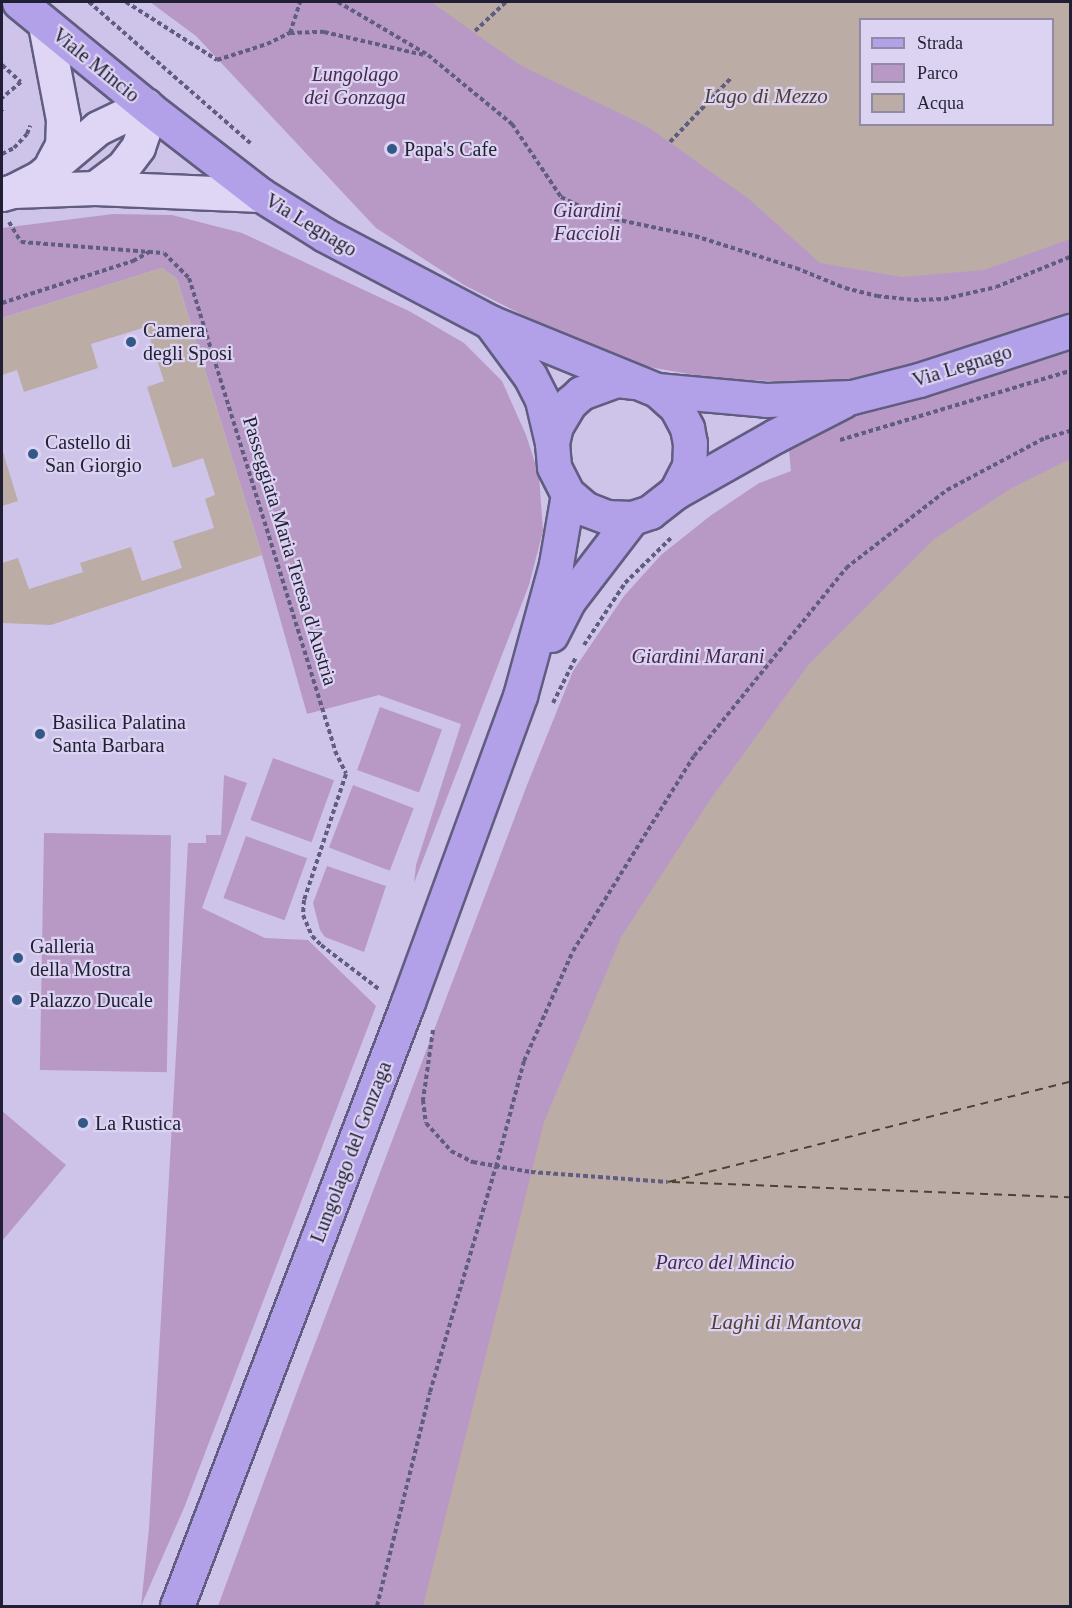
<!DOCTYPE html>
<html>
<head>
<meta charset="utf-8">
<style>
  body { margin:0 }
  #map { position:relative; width:1072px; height:1608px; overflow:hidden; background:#cec4e9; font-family:Georgia,serif }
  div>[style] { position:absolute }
  .green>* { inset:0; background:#b899c5; transform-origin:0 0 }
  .water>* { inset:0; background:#bcaca6 }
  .ferry>* { height:1.5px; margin-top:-0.75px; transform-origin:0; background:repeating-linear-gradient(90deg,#514130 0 8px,transparent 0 14px) }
  .path>* { height:4px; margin-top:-2px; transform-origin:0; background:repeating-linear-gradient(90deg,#605d81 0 4.5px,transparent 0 7.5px) }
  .roads { filter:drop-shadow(2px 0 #605d81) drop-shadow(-2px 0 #605d81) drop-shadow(0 2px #605d81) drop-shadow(0 -2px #605d81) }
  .minor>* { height:33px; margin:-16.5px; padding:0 16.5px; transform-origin:16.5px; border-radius:16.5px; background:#ded6f4 }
  .major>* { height:33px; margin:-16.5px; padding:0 16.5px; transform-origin:16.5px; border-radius:16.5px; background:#b2a0e8 }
  .dots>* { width:16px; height:16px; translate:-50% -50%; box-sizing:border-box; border:3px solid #dbd3f1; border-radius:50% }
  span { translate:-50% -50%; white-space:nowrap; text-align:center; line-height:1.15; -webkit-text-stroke:4.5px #dbd3f1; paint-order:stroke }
  .street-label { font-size:20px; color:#201f33 }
  .park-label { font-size:20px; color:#46284d; font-style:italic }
  .poi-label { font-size:20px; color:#201f33 }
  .left { translate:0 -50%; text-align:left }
  .water-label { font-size:21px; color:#514130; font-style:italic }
  .frame { position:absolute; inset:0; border:3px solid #201f33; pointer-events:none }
  .legend { position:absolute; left:859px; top:18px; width:195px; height:108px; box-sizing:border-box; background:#dbd3f1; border:2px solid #908ba5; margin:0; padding:8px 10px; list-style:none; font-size:18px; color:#201f33 }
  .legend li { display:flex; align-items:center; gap:12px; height:30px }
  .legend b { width:30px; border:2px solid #908ba5 }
</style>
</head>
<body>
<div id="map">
  <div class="green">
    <div style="clip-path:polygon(evenodd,150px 2px,1070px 2px,1070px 1606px,218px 1606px,299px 1386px,527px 785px,573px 671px,624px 596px,661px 555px,710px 516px,759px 483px,791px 471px,782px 381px,723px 380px,643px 366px,566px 337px,464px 285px,376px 228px,196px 36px,150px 2px,860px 20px,1052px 20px,1052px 124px,860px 124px,860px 20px)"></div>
    <div style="clip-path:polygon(113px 214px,172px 215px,242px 233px,409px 311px,464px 343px,502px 381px,526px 435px,539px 475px,543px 531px,529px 585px,414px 883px,416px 865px,461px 724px,379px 695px,307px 714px,262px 555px,177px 279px,162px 268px,2px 318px,2px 228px)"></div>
    <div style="left:380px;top:707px;width:66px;height:67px;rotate:20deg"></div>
    <div style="left:273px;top:758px;width:65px;height:66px;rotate:20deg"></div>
    <div style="clip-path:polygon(224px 775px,247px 783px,202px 908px,265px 938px,308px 940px,376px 1006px,184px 1508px,141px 1606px,149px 1528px,188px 843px,206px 843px,206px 835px,221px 835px)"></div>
    <div style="left:353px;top:785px;width:65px;height:67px;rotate:21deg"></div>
    <div style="left:44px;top:833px;width:127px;height:237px;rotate:1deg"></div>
    <div style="left:246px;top:836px;width:65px;height:66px;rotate:20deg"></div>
    <div style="clip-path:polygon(327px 866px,386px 886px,364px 952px,325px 937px,320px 930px,313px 903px)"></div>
    <div style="clip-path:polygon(2px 1111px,66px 1165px,2px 1241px)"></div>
  </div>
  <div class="water">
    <div style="clip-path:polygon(evenodd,431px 2px,1070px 2px,1070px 239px,984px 270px,902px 277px,820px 263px,749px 199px,648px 127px,520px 65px,431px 2px,860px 20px,1052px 20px,1052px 124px,860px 124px,860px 20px)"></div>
    <div style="clip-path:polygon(162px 268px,177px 279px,262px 555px,51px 625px,2px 623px,2px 563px,18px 558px,29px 589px,83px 572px,80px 563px,131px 547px,142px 581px,182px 568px,173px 541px,214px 528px,205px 499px,215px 495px,203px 458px,173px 468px,147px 387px,164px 381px,146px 327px,91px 344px,98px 368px,24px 392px,17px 370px,2px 375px,2px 318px)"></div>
    <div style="clip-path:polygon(2px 449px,18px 501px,2px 506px)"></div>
    <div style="clip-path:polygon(1070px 459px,1070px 1606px,423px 1606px,544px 1122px,621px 937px,710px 800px,809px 664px,934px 539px,1010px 489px)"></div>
  </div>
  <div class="ferry">
    <div style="left:668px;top:1182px;width:414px;rotate:-14deg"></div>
    <div style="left:672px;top:1182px;width:398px;rotate:2.2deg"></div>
  </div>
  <div class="path">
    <div style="left:89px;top:2px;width:215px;rotate:41.2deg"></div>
    <div style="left:126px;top:2px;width:108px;rotate:32.5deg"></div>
    <div style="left:217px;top:60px;width:52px;rotate:-17.7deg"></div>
    <div style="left:267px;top:44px;width:25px;rotate:-26deg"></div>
    <div style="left:290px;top:33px;width:34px;rotate:-2deg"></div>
    <div style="left:324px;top:32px;width:103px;rotate:13deg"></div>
    <div style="left:338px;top:2px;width:104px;rotate:30.5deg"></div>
    <div style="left:428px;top:55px;width:109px;rotate:39.4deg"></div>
    <div style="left:512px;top:124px;width:88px;rotate:56.1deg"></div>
    <div style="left:561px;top:197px;width:43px;rotate:26deg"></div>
    <div style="left:600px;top:216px;width:97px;rotate:11.9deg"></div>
    <div style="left:695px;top:236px;width:106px;rotate:17.6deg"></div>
    <div style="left:796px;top:268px;width:53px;rotate:22.2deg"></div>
    <div style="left:845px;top:288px;width:33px;rotate:14deg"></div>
    <div style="left:877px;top:296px;width:37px;rotate:6deg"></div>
    <div style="left:914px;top:300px;width:30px;rotate:-2deg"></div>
    <div style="left:944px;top:299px;width:53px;rotate:-13deg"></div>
    <div style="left:996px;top:287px;width:80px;rotate:-22.1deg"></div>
    <div style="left:475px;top:31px;width:42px;rotate:-43.1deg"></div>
    <div style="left:290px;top:33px;width:33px;rotate:-72deg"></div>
    <div style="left:2px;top:65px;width:25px;rotate:42deg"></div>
    <div style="left:21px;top:82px;width:25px;rotate:140deg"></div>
    <div style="left:2px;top:110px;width:1px;rotate:90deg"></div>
    <div style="left:670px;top:142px;width:90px;rotate:-46.4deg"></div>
    <div style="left:2px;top:154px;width:13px;rotate:-27deg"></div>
    <div style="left:14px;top:148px;width:19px;rotate:-47deg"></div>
    <div style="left:27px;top:134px;width:9px;rotate:-69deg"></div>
    <div style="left:9px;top:222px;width:23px;rotate:59deg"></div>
    <div style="left:21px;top:242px;width:143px;rotate:4.4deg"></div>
    <div style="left:164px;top:253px;width:35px;rotate:45deg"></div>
    <div style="left:189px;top:278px;width:495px;rotate:72.8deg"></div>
    <div style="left:335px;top:751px;width:25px;rotate:64deg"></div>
    <div style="left:346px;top:774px;width:133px;rotate:108.4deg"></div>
    <div style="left:304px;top:900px;width:15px;rotate:94deg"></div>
    <div style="left:303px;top:915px;width:23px;rotate:67deg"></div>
    <div style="left:312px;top:936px;width:13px;rotate:45deg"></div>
    <div style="left:321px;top:945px;width:74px;rotate:37.3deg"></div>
    <div style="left:2px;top:303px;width:138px;rotate:-17.8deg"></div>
    <div style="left:133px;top:261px;width:18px;rotate:-29deg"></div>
    <div style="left:840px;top:440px;width:240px;rotate:-16.7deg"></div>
    <div style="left:584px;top:645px;width:74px;rotate:-56.5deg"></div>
    <div style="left:625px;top:583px;width:64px;rotate:-44.4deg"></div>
    <div style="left:553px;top:703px;width:51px;rotate:-63.4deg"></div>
    <div style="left:433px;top:1030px;width:71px;rotate:98.1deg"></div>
    <div style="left:423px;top:1100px;width:23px;rotate:83deg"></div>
    <div style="left:426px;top:1123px;width:38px;rotate:48deg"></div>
    <div style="left:451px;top:1151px;width:25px;rotate:27deg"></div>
    <div style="left:473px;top:1162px;width:59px;rotate:9.8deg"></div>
    <div style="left:531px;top:1172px;width:137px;rotate:4.2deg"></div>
    <div style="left:377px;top:1606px;width:220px;rotate:-76.1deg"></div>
    <div style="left:430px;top:1392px;width:234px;rotate:-73.7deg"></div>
    <div style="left:496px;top:1167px;width:110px;rotate:-75.2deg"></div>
    <div style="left:524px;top:1061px;width:120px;rotate:-66deg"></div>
    <div style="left:573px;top:951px;width:229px;rotate:-58.2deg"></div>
    <div style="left:694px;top:756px;width:242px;rotate:-51deg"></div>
    <div style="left:846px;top:568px;width:128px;rotate:-37.7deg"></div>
    <div style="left:947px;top:490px;width:111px;rotate:-28deg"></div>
    <div style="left:1045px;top:438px;width:26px;rotate:-16deg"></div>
  </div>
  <div class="roads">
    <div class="minor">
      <div style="left:45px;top:25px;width:96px;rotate:79.2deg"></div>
      <div style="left:63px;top:119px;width:26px;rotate:92deg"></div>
      <div style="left:62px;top:145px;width:21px;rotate:118deg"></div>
      <div style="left:95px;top:188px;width:35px;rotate:-37deg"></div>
      <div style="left:123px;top:167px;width:25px;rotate:-53deg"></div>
      <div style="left:138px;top:147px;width:39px;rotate:-71deg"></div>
      <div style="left:15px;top:190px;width:28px;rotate:-27deg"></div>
      <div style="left:40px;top:177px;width:76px;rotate:-40.2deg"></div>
      <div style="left:98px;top:128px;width:53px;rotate:-25.6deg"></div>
      <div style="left:2px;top:194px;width:11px;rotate:-15deg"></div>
      <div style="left:13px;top:191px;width:82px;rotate:-2.1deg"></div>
      <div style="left:95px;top:188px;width:166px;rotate:2.4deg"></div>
    </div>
    <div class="major">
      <div style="left:19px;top:2px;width:171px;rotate:39.3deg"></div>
      <div style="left:151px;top:110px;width:139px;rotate:37.7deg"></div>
      <div style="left:261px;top:195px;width:75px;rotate:32deg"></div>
      <div style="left:325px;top:235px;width:187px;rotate:27.8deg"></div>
      <div style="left:490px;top:322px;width:180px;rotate:22.2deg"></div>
      <div style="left:657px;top:390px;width:109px;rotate:5.2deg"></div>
      <div style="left:766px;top:400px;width:86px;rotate:-2deg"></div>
      <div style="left:852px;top:397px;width:69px;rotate:-14.2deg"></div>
      <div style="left:919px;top:380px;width:159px;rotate:-18deg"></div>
      <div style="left:490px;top:322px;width:67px;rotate:53.5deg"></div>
      <div style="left:530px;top:376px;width:27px;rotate:63deg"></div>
      <div style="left:542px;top:400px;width:44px;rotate:76.9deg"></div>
      <div style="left:552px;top:443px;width:24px;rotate:85deg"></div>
      <div style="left:554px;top:467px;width:30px;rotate:63deg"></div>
      <div style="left:568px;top:494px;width:23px;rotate:40deg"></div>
      <div style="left:586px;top:509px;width:22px;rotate:21deg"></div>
      <div style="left:607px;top:517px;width:25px;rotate:2deg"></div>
      <div style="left:632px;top:518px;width:19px;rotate:-18deg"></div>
      <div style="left:650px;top:512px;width:33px;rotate:-38deg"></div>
      <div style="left:676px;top:492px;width:114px;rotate:-29.5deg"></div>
      <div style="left:775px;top:436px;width:76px;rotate:-27.2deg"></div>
      <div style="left:657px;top:390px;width:25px;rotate:42deg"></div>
      <div style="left:676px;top:407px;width:24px;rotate:62deg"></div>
      <div style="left:687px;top:428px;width:15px;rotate:79deg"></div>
      <div style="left:690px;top:443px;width:23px;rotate:92deg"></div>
      <div style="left:689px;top:466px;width:29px;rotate:117deg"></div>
      <div style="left:552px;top:443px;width:17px;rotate:-77deg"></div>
      <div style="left:556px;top:426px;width:27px;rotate:-59deg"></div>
      <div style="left:570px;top:403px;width:15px;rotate:-42deg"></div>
      <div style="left:581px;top:393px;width:37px;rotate:-20deg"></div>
      <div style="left:616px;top:380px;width:19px;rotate:6deg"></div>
      <div style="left:551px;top:635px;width:39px;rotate:-63deg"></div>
      <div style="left:569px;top:600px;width:103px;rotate:-52.5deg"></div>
      <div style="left:177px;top:1606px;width:647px;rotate:-69.07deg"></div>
      <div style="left:408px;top:1002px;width:326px;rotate:-69.9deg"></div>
      <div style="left:520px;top:696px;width:137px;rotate:-74.7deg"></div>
      <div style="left:556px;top:564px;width:71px;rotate:-80.3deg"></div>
    </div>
  </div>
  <div class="dots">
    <div style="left:392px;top:149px;background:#335989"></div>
    <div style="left:131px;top:342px;background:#335989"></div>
    <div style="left:33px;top:454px;background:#335989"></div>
    <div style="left:40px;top:734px;background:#335989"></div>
    <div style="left:18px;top:958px;background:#335989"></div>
    <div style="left:17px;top:1000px;background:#335989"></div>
    <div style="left:83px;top:1123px;background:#335989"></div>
  </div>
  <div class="street-label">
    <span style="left:96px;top:65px;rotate:39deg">Viale Mincio</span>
    <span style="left:311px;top:225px;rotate:31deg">Via Legnago</span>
    <span style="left:962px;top:366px;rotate:-17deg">Via Legnago</span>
    <span style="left:290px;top:551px;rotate:73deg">Passeggiata Maria Teresa d'Austria</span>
    <span style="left:351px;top:1152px;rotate:-69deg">Lungolago del Gonzaga</span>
  </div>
  <div class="park-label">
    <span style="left:355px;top:86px">Lungolago<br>dei Gonzaga</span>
    <span style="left:587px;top:222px">Giardini<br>Faccioli</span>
    <span style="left:698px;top:656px">Giardini Marani</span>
    <span style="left:725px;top:1262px">Parco del Mincio</span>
  </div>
  <div class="poi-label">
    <span class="left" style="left:404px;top:149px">Papa's Cafe</span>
    <span class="left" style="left:143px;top:342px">Camera<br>degli Sposi</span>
    <span class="left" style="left:45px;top:454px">Castello di<br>San Giorgio</span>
    <span class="left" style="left:52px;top:734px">Basilica Palatina<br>Santa Barbara</span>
    <span class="left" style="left:30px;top:958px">Galleria<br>della Mostra</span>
    <span class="left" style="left:29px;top:1000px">Palazzo Ducale</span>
    <span class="left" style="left:95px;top:1123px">La Rustica</span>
  </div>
  <div class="water-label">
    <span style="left:766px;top:96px">Lago di Mezzo</span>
    <span style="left:786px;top:1322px">Laghi di Mantova</span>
  </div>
  <div class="frame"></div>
  <ul class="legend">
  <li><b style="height:8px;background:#b2a0e8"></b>Strada</li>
  <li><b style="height:16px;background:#b899c5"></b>Parco</li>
  <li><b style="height:16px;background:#bcaca6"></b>Acqua</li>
  </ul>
</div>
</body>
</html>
